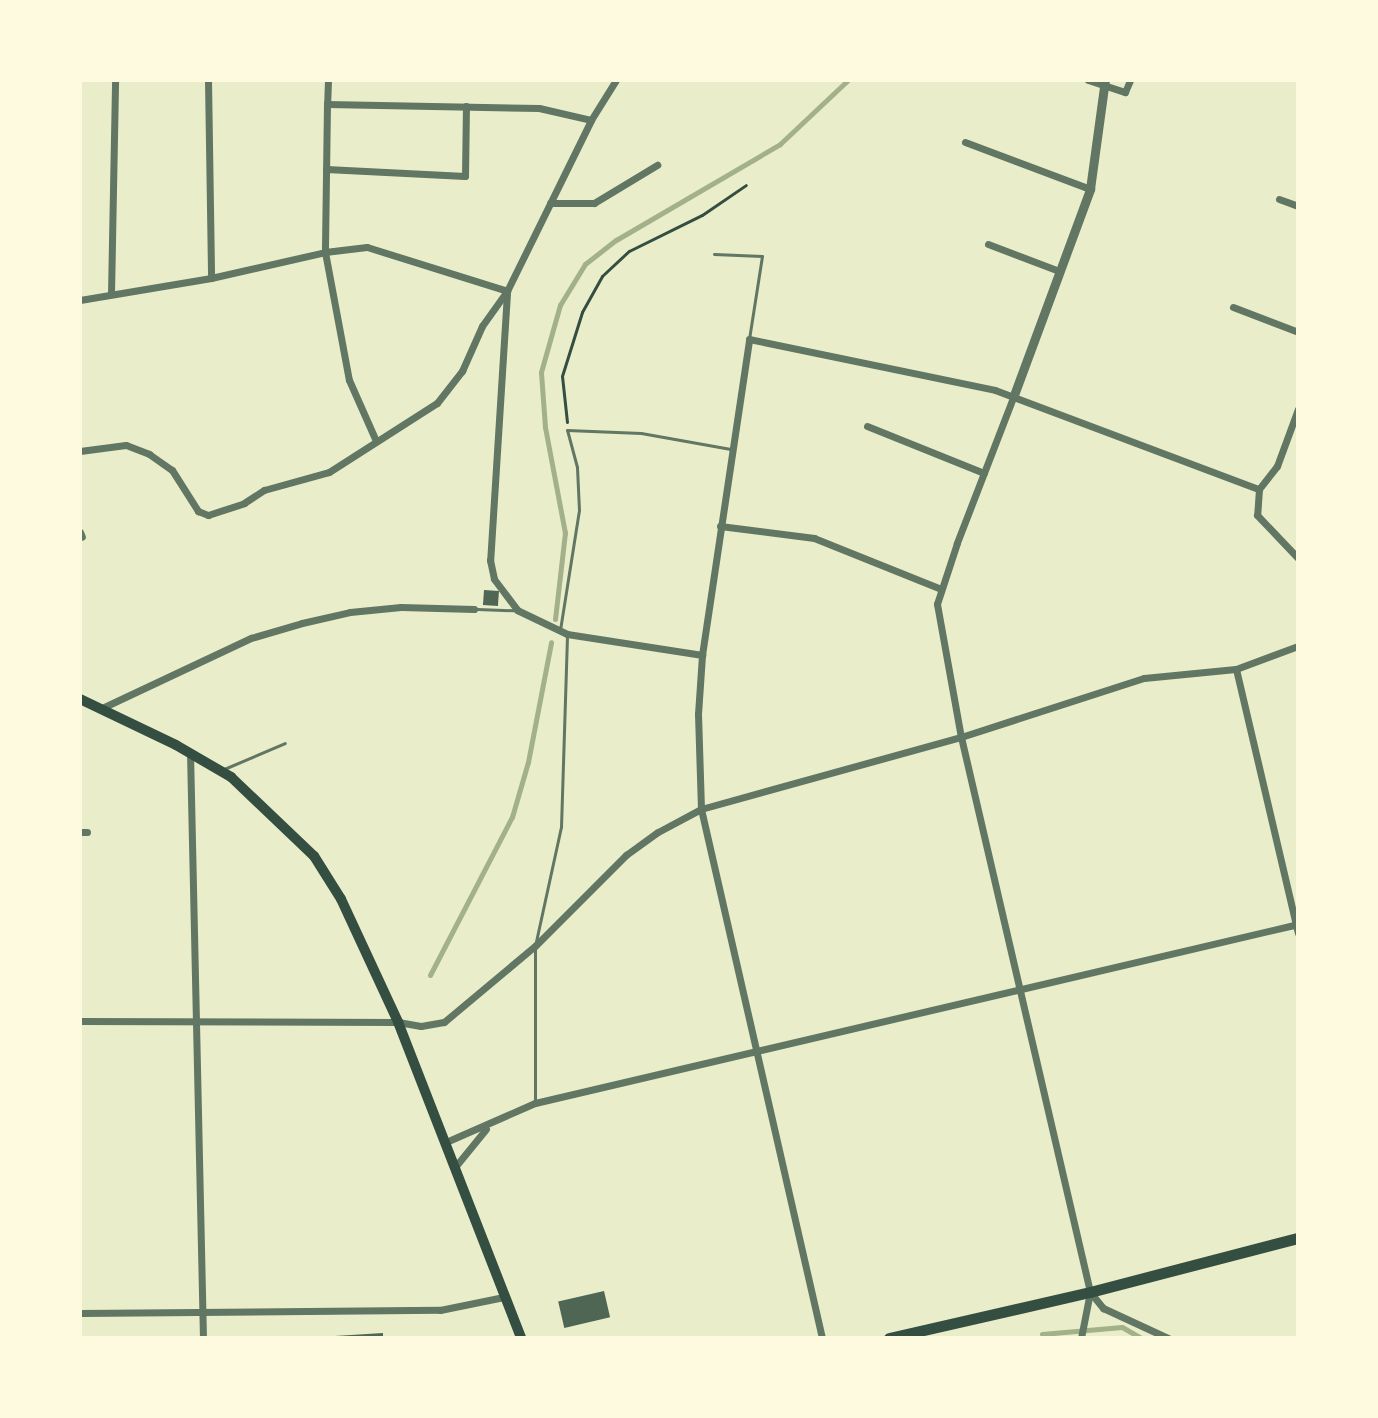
<!DOCTYPE html>
<html>
<head>
<meta charset="utf-8">
<style>
  body { margin:0 }
  #map { position:relative; width:1378px; height:1418px; overflow:hidden; background:#e9edc9; font-family:"PT Sans",sans-serif }
  div>[style] { position:absolute }
  .stream>* { height:5px; margin:-2.5px; padding:0 2.5px; transform-origin:2.5px; border-radius:2.5px; background:#a3b18a }
  .building>* { inset:0; background:#4f6655; transform-origin:0 0 }
  .path>* { height:3px; margin:-1.5px; padding:0 1.5px; transform-origin:1.5px; border-radius:1.5px; background:#344e41 }
  .service>* { height:3px; margin:-1.5px; padding:0 1.5px; transform-origin:1.5px; border-radius:1.5px; background:#617663 }
  .minor>* { height:7px; margin:-3.5px; padding:0 3.5px; transform-origin:3.5px; border-radius:3.5px; background:#617663 }
  .tertiary>* { height:9px; margin:-4.5px; padding:0 4.5px; transform-origin:4.5px; border-radius:4.5px; background:#617663 }
  .secondary>* { height:10px; margin:-5px; padding:0 5px; transform-origin:5px; border-radius:5px; background:#344e41 }
  .primary>* { height:11px; margin:-5.5px; padding:0 5.5px; transform-origin:5.5px; border-radius:5.5px; background:#344e41 }
  span { translate:-50% -50%; white-space:nowrap; text-align:center; line-height:1.15; -webkit-text-stroke:8px #fefae0; paint-order:stroke }
  .frame { position:absolute; inset:0; border:82px solid #fefae0; pointer-events:none }
</style>
</head>
<body>
<div id="map">
  <div class="stream">
    <div style="left:555px;top:619px;width:87px;rotate:-83.4deg"></div>
    <div style="left:565px;top:533px;width:108px;rotate:-100.7deg"></div>
    <div style="left:545px;top:427px;width:55px;rotate:-94.2deg"></div>
    <div style="left:541px;top:372px;width:70px;rotate:-74.2deg"></div>
    <div style="left:560px;top:305px;width:48px;rotate:-58.6deg"></div>
    <div style="left:585px;top:264px;width:39px;rotate:-38deg"></div>
    <div style="left:616px;top:240px;width:190px;rotate:-30.3deg"></div>
    <div style="left:780px;top:144px;width:93px;rotate:-43.3deg"></div>
    <div style="left:430px;top:975px;width:178px;rotate:-62.6deg"></div>
    <div style="left:512px;top:817px;width:57px;rotate:-73.8deg"></div>
    <div style="left:528px;top:762px;width:122px;rotate:-79.1deg"></div>
    <div style="left:1042px;top:1334px;width:80px;rotate:-5deg"></div>
    <div style="left:1122px;top:1327px;width:22px;rotate:30deg"></div>
  </div>
  <div class="building">
    <div style="left:484px;top:590px;width:15px;height:15px;rotate:4deg"></div>
    <div style="left:604px;top:1291px;width:27px;height:47px;rotate:77deg"></div>
    <div style="clip-path:polygon(383px 1333px,383px 1338px,335px 1338px,335px 1336px)"></div>
  </div>
  <div class="path">
    <div style="left:567px;top:422px;width:46px;rotate:-96.2deg"></div>
    <div style="left:562px;top:376px;width:67px;rotate:-72.6deg"></div>
    <div style="left:582px;top:312px;width:41px;rotate:-60.9deg"></div>
    <div style="left:602px;top:276px;width:37px;rotate:-43deg"></div>
    <div style="left:629px;top:251px;width:81px;rotate:-26.3deg"></div>
    <div style="left:702px;top:215px;width:53px;rotate:-34.3deg"></div>
  </div>
  <div class="service">
    <div style="left:714px;top:254px;width:48px;rotate:2.4deg"></div>
    <div style="left:762px;top:256px;width:84px;rotate:98.9deg"></div>
    <div style="left:477px;top:609px;width:36px;rotate:2deg"></div>
    <div style="left:560px;top:630px;width:121px;rotate:-81deg"></div>
    <div style="left:579px;top:510px;width:43px;rotate:-92.7deg"></div>
    <div style="left:577px;top:467px;width:38px;rotate:-105deg"></div>
    <div style="left:567px;top:430px;width:74px;rotate:2.3deg"></div>
    <div style="left:641px;top:433px;width:91px;rotate:10.1deg"></div>
    <div style="left:224px;top:769px;width:66px;rotate:-23.1deg"></div>
    <div style="left:535px;top:1103px;width:157px;rotate:-90deg"></div>
    <div style="left:535px;top:946px;width:122px;rotate:-77.7deg"></div>
    <div style="left:561px;top:827px;width:193px;rotate:-88.2deg"></div>
  </div>
  <div class="minor">
    <div style="left:208px;top:80px;width:198px;rotate:89.1deg"></div>
    <div style="left:328px;top:80px;width:24px;rotate:92deg"></div>
    <div style="left:327px;top:104px;width:212px;rotate:1.1deg"></div>
    <div style="left:539px;top:108px;width:53px;rotate:13deg"></div>
    <div style="left:1088px;top:80px;width:39px;rotate:18deg"></div>
    <div style="left:1125px;top:92px;width:13px;rotate:-67deg"></div>
    <div style="left:327px;top:104px;width:148px;rotate:90.8deg"></div>
    <div style="left:325px;top:252px;width:42px;rotate:-6.8deg"></div>
    <div style="left:367px;top:247px;width:147px;rotate:17.4deg"></div>
    <div style="left:965px;top:142px;width:134px;rotate:20.6deg"></div>
    <div style="left:326px;top:169px;width:139px;rotate:2.9deg"></div>
    <div style="left:465px;top:176px;width:70px;rotate:-89.2deg"></div>
    <div style="left:1279px;top:199px;width:20px;rotate:20deg"></div>
    <div style="left:550px;top:203px;width:44px"></div>
    <div style="left:594px;top:203px;width:74px;rotate:-31.1deg"></div>
    <div style="left:988px;top:244px;width:76px;rotate:20.8deg"></div>
    <div style="left:507px;top:293px;width:268px;rotate:93.6deg"></div>
    <div style="left:490px;top:560px;width:19px;rotate:78deg"></div>
    <div style="left:494px;top:579px;width:39px;rotate:53deg"></div>
    <div style="left:517px;top:610px;width:55px;rotate:25.6deg"></div>
    <div style="left:567px;top:634px;width:137px;rotate:8.8deg"></div>
    <div style="left:111px;top:294px;width:214px;rotate:-88.9deg"></div>
    <div style="left:80px;top:300px;width:133px;rotate:-9.5deg"></div>
    <div style="left:211px;top:278px;width:117px;rotate:-12.8deg"></div>
    <div style="left:325px;top:252px;width:130px;rotate:79.4deg"></div>
    <div style="left:349px;top:380px;width:67px;rotate:66.1deg"></div>
    <div style="left:1233px;top:307px;width:70px;rotate:21deg"></div>
    <div style="left:1014px;top:395px;width:159px;rotate:111.1deg"></div>
    <div style="left:957px;top:543px;width:64px;rotate:108.2deg"></div>
    <div style="left:937px;top:604px;width:135px;rotate:79.8deg"></div>
    <div style="left:961px;top:737px;width:570px;rotate:76.91deg"></div>
    <div style="left:1090px;top:1292px;width:47px;rotate:101.1deg"></div>
    <div style="left:1298px;top:409px;width:61px;rotate:110.2deg"></div>
    <div style="left:1277px;top:466px;width:29px;rotate:128deg"></div>
    <div style="left:1259px;top:489px;width:26px;rotate:94deg"></div>
    <div style="left:1257px;top:515px;width:59px;rotate:46.4deg"></div>
    <div style="left:867px;top:426px;width:126px;rotate:21.9deg"></div>
    <div style="left:80px;top:451px;width:46px;rotate:-7.4deg"></div>
    <div style="left:126px;top:445px;width:25px;rotate:21deg"></div>
    <div style="left:149px;top:454px;width:28px;rotate:35deg"></div>
    <div style="left:172px;top:470px;width:49px;rotate:57.6deg"></div>
    <div style="left:198px;top:511px;width:11px;rotate:22deg"></div>
    <div style="left:208px;top:515px;width:38px;rotate:-18deg"></div>
    <div style="left:244px;top:503px;width:24px;rotate:-33deg"></div>
    <div style="left:264px;top:490px;width:67px;rotate:-15.5deg"></div>
    <div style="left:329px;top:472px;width:128px;rotate:-32.6deg"></div>
    <div style="left:437px;top:403px;width:41px;rotate:-52deg"></div>
    <div style="left:462px;top:371px;width:49px;rotate:-66deg"></div>
    <div style="left:482px;top:326px;width:43px;rotate:-54.5deg"></div>
    <div style="left:507px;top:291px;width:191px;rotate:-63.8deg"></div>
    <div style="left:591px;top:120px;width:47px;rotate:-58deg"></div>
    <div style="left:720px;top:526px;width:95px;rotate:7.3deg"></div>
    <div style="left:814px;top:538px;width:137px;rotate:21.9deg"></div>
    <div style="left:80px;top:532px;width:5px;rotate:68deg"></div>
    <div style="left:1236px;top:669px;width:271px;rotate:76.8deg"></div>
    <div style="left:102px;top:708px;width:165px;rotate:-25.2deg"></div>
    <div style="left:251px;top:638px;width:53px;rotate:-16.4deg"></div>
    <div style="left:302px;top:623px;width:49px;rotate:-12.9deg"></div>
    <div style="left:350px;top:612px;width:51px;rotate:-5.6deg"></div>
    <div style="left:401px;top:607px;width:73px;rotate:1.6deg"></div>
    <div style="left:190px;top:752px;width:586px;rotate:88.73deg"></div>
    <div style="left:80px;top:832px;width:7px"></div>
    <div style="left:80px;top:1021px;width:318px;rotate:0.2deg"></div>
    <div style="left:398px;top:1022px;width:23px;rotate:10deg"></div>
    <div style="left:421px;top:1026px;width:23px;rotate:-10deg"></div>
    <div style="left:444px;top:1022px;width:119px;rotate:-39.9deg"></div>
    <div style="left:535px;top:946px;width:129px;rotate:-45deg"></div>
    <div style="left:626px;top:855px;width:39px;rotate:-36deg"></div>
    <div style="left:658px;top:832px;width:49px;rotate:-28.1deg"></div>
    <div style="left:701px;top:809px;width:270px;rotate:-15.5deg"></div>
    <div style="left:961px;top:737px;width:192px;rotate:-17.9deg"></div>
    <div style="left:1144px;top:678px;width:92px;rotate:-5.6deg"></div>
    <div style="left:1236px;top:669px;width:66px;rotate:-20.4deg"></div>
    <div style="left:446px;top:1142px;width:97px;rotate:-23.7deg"></div>
    <div style="left:535px;top:1103px;width:784px;rotate:-13.2deg"></div>
    <div style="left:455px;top:1167px;width:49px;rotate:-50.8deg"></div>
    <div style="left:1090px;top:1292px;width:21px;rotate:51deg"></div>
    <div style="left:1103px;top:1308px;width:72px;rotate:24.8deg"></div>
    <div style="left:80px;top:1313px;width:360px;rotate:-0.5deg"></div>
    <div style="left:440px;top:1310px;width:65px;rotate:-11.5deg"></div>
    <div style="left:822px;top:1338px;width:543px;rotate:-102.88deg"></div>
    <div style="left:701px;top:809px;width:95px;rotate:-91.8deg"></div>
    <div style="left:698px;top:714px;width:59px;rotate:-86.1deg"></div>
    <div style="left:702px;top:655px;width:319px;rotate:-81.5deg"></div>
    <div style="left:749px;top:339px;width:251px;rotate:11.7deg"></div>
    <div style="left:995px;top:390px;width:282px;rotate:20.6deg"></div>
  </div>
  <div class="tertiary">
    <div style="left:1014px;top:395px;width:220px;rotate:-69.7deg"></div>
    <div style="left:1090px;top:189px;width:110px;rotate:-82.2deg"></div>
  </div>
  <div class="secondary">
    <div style="left:80px;top:699px;width:106px;rotate:25.6deg"></div>
    <div style="left:176px;top:745px;width:64px;rotate:30.2deg"></div>
    <div style="left:231px;top:777px;width:115px;rotate:43.6deg"></div>
    <div style="left:314px;top:856px;width:51px;rotate:57.9deg"></div>
    <div style="left:341px;top:899px;width:136px;rotate:65.1deg"></div>
    <div style="left:398px;top:1022px;width:339px;rotate:68.7deg"></div>
  </div>
  <div class="primary">
    <div style="left:889px;top:1338px;width:206px;rotate:-12.9deg"></div>
    <div style="left:1090px;top:1292px;width:215px;rotate:-14.6deg"></div>
  </div>
  <div class="frame"></div>
</div>
</body>
</html>
